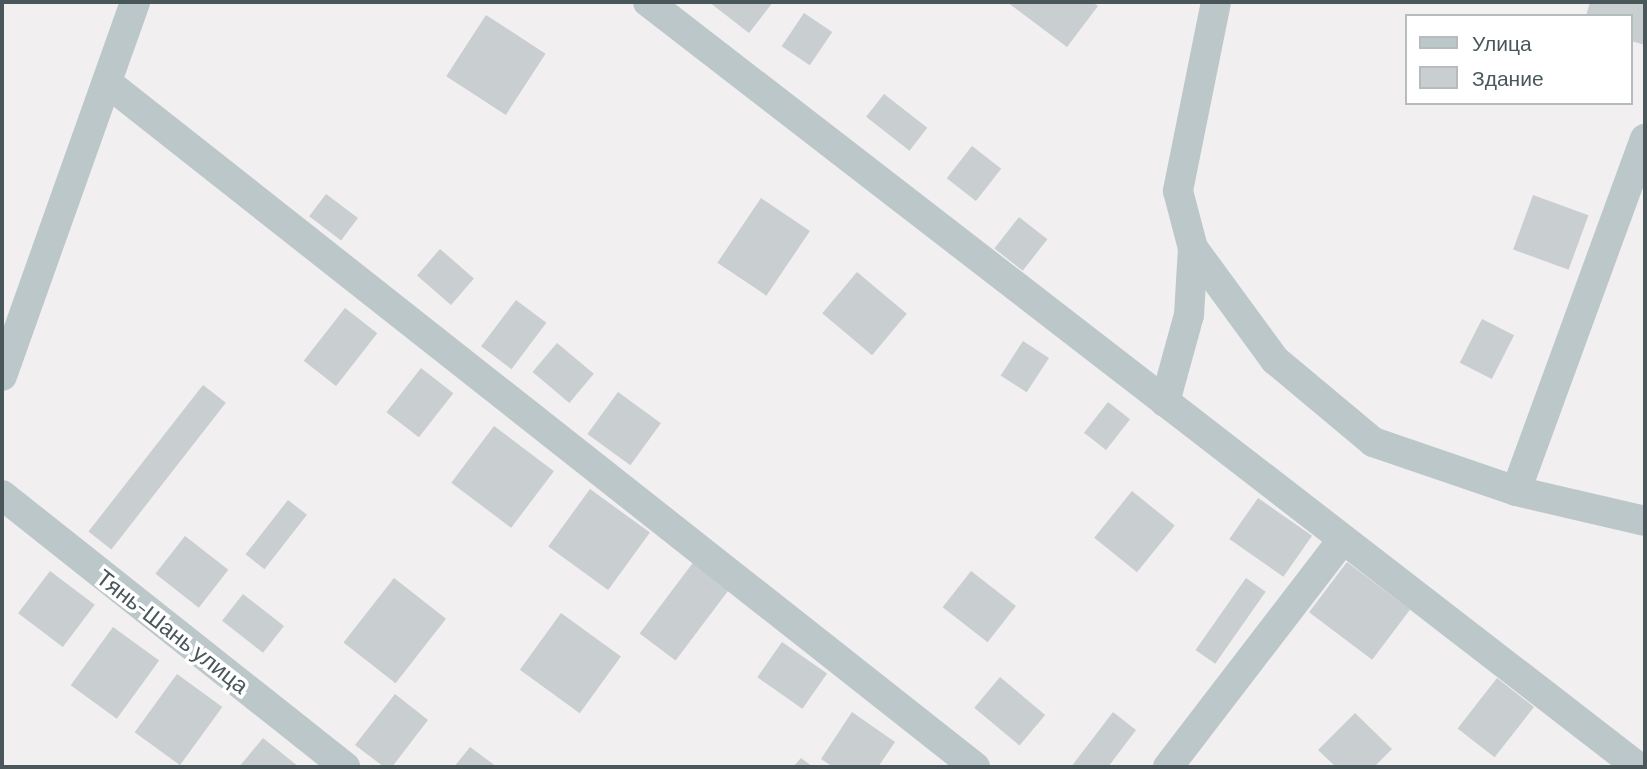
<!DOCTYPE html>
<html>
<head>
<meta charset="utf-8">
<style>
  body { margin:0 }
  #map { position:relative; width:1647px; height:769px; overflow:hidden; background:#f1eff0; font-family:Barlow,sans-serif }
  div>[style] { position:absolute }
  .building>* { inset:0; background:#c9ced0; transform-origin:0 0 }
  .minor>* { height:30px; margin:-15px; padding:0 15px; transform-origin:15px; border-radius:15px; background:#bcc7ca }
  span { translate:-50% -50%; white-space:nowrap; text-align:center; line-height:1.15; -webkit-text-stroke:7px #fff; paint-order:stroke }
  .street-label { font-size:23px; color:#49575b }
  .frame { position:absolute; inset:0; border:4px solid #49575b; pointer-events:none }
  .legend { position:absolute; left:1405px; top:14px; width:228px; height:91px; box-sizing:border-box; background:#fff; border:2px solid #b6bcbd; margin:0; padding:9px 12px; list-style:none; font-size:21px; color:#49575b }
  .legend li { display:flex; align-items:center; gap:14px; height:35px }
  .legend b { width:35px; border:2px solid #b6bcbd }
</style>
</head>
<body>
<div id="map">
  <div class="building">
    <div style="clip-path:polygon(709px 2px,773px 2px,749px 33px)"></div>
    <div style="clip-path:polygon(1007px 2px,1092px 2px,1098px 6px,1067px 47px)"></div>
    <div style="clip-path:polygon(1590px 2px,1645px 2px,1645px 45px,1631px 41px,1631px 16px,1586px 16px)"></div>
    <div style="left:804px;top:13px;width:34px;height:40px;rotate:34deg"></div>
    <div style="left:486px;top:15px;width:71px;height:73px;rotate:33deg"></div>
    <div style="left:884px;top:94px;width:55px;height:29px;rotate:38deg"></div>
    <div style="left:972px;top:146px;width:37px;height:41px;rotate:38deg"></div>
    <div style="left:326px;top:194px;width:40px;height:28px;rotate:37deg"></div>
    <div style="left:1533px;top:195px;width:59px;height:58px;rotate:20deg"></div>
    <div style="left:761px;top:198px;width:59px;height:78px;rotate:34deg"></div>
    <div style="left:1019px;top:217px;width:36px;height:40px;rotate:38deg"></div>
    <div style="left:440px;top:249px;width:45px;height:35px;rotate:41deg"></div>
    <div style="left:857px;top:272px;width:65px;height:54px;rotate:40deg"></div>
    <div style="left:516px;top:300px;width:38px;height:58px;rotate:37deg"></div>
    <div style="left:345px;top:308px;width:41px;height:67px;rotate:38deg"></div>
    <div style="left:1482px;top:319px;width:36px;height:49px;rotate:27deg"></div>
    <div style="left:1023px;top:341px;width:31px;height:41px;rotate:33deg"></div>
    <div style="left:557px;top:343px;width:48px;height:38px;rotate:40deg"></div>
    <div style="left:421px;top:368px;width:41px;height:56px;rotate:38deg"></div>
    <div style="left:203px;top:385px;width:29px;height:186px;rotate:38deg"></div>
    <div style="left:618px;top:392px;width:53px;height:52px;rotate:36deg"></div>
    <div style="left:1108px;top:402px;width:28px;height:39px;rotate:38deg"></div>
    <div style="left:494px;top:426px;width:75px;height:71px;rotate:37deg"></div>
    <div style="left:590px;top:489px;width:74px;height:71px;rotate:36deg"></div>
    <div style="left:1132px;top:491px;width:55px;height:60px;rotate:39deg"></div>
    <div style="left:1258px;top:498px;width:66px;height:50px;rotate:35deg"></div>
    <div style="left:288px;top:500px;width:24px;height:69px;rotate:38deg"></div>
    <div style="left:185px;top:536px;width:55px;height:48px;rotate:38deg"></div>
    <div style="left:695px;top:560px;width:45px;height:92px;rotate:37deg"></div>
    <div style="left:1347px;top:562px;width:79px;height:63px;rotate:37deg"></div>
    <div style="left:50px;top:571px;width:56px;height:53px;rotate:37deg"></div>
    <div style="left:971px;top:571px;width:57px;height:46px;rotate:38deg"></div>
    <div style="left:394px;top:578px;width:66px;height:82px;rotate:38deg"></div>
    <div style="left:1246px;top:578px;width:24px;height:88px;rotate:35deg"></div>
    <div style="left:243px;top:594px;width:52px;height:34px;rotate:38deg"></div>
    <div style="left:561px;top:613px;width:74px;height:70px;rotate:36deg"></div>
    <div style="left:113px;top:627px;width:57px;height:72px;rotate:36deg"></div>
    <div style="left:782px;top:642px;width:55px;height:43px;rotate:35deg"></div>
    <div style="left:177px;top:674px;width:56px;height:72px;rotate:36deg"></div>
    <div style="left:1000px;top:677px;width:59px;height:40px;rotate:40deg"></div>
    <div style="left:1497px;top:678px;width:47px;height:64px;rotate:38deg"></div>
    <div style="clip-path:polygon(395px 694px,428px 720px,392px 767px,384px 767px,355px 745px)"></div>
    <div style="clip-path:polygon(852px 712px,895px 742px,878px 767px,833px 767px,821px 759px)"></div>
    <div style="clip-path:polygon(1113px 712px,1136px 730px,1108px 767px,1071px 767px)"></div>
    <div style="clip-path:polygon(1355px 713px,1392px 749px,1374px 767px,1336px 767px,1318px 750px)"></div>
    <div style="clip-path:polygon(263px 738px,299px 767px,239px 767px)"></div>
    <div style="clip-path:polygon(470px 747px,497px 767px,454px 767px)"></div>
    <div style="clip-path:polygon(801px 758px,813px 767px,793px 767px)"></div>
  </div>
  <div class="minor">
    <div style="left:648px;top:2px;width:1251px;rotate:37.69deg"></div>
    <div style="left:1216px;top:2px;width:193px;rotate:101.4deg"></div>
    <div style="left:1178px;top:191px;width:59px;rotate:75.3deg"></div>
    <div style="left:1193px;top:248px;width:139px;rotate:53.8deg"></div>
    <div style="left:1275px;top:360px;width:128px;rotate:39.9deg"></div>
    <div style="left:1373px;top:442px;width:151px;rotate:18.9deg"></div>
    <div style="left:1516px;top:491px;width:132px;rotate:13.1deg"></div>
    <div style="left:109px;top:84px;width:1103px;rotate:38.26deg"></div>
    <div style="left:2px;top:376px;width:397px;rotate:-70.4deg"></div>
    <div style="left:1165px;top:402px;width:90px;rotate:-74.6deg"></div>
    <div style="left:1189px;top:315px;width:67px;rotate:-86.6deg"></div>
    <div style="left:1516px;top:491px;width:375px;rotate:-69.9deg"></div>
    <div style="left:2px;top:495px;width:438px;rotate:38.4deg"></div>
    <div style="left:1168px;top:767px;width:287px;rotate:-52.5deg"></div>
  </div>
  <div class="street-label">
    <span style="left:173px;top:631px;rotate:38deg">Тянь-Шань улица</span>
  </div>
  <div class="frame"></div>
  <ul class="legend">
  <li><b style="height:9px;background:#bcc7ca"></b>Улица</li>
  <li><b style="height:19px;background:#c9ced0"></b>Здание</li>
  </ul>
</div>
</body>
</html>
